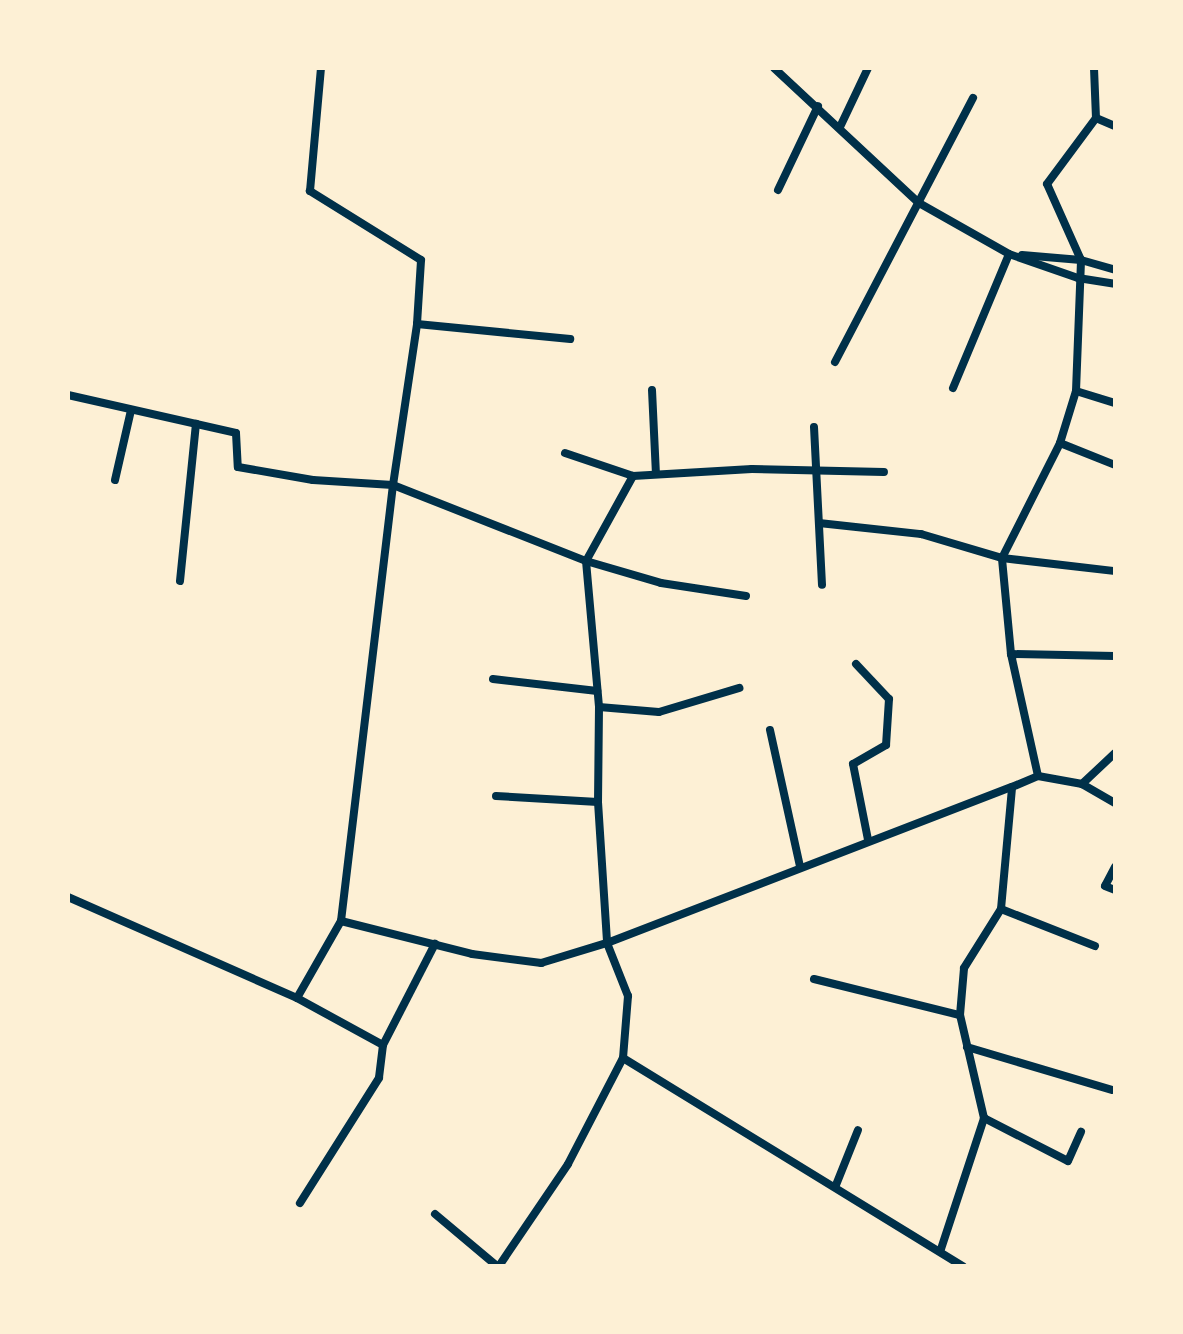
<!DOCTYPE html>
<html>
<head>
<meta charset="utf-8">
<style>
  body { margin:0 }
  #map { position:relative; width:1183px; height:1334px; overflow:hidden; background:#fdf0d5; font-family:Rubik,sans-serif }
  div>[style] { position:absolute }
  .minor>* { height:8px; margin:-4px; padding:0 4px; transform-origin:4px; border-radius:4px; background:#003049 }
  span { translate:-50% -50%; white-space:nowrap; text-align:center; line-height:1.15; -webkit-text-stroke:8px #fdf0d5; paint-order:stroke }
  .frame { position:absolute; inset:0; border:70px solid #fdf0d5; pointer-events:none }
</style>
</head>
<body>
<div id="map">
  <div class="minor">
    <div style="left:774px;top:68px;width:198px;rotate:43deg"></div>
    <div style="left:919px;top:203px;width:103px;rotate:29.5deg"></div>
    <div style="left:1009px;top:254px;width:73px;rotate:19.2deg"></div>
    <div style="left:1078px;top:278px;width:37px;rotate:9deg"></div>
    <div style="left:1096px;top:118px;width:21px;rotate:23deg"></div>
    <div style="left:840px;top:127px;width:65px;rotate:-64.6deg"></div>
    <div style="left:778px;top:190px;width:93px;rotate:-64.5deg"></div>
    <div style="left:1022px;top:255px;width:59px;rotate:4.8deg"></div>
    <div style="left:1081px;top:260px;width:35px;rotate:16deg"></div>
    <div style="left:417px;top:324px;width:154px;rotate:5.6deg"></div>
    <div style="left:835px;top:362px;width:298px;rotate:-62.4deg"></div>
    <div style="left:953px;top:388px;width:145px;rotate:-67.3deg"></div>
    <div style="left:652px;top:390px;width:84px;rotate:87.3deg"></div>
    <div style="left:1076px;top:391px;width:41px;rotate:17.1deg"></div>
    <div style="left:68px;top:395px;width:172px;rotate:12.7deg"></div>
    <div style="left:236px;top:433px;width:34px;rotate:87deg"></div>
    <div style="left:238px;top:467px;width:76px;rotate:9.8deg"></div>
    <div style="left:313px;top:480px;width:80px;rotate:3.6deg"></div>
    <div style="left:393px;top:485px;width:207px;rotate:21.5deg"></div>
    <div style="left:586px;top:561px;width:147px;rotate:84.9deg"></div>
    <div style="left:599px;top:707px;width:95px;rotate:90.6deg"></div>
    <div style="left:598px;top:802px;width:141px;rotate:86.3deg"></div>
    <div style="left:607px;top:943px;width:57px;rotate:68.4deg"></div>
    <div style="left:628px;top:996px;width:62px;rotate:94.6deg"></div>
    <div style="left:623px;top:1058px;width:399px;rotate:31.5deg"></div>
    <div style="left:814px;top:427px;width:158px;rotate:87.1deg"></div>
    <div style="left:1060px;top:443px;width:59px;rotate:21.8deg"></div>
    <div style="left:565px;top:453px;width:72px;rotate:18.7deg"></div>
    <div style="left:633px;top:476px;width:119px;rotate:-3.4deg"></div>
    <div style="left:752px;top:469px;width:132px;rotate:1.3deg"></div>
    <div style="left:633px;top:476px;width:97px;rotate:118.9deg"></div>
    <div style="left:586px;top:561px;width:78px;rotate:16.3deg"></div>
    <div style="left:661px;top:583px;width:86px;rotate:8.7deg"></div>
    <div style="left:115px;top:480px;width:72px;rotate:-77.1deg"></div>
    <div style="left:819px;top:523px;width:103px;rotate:6.2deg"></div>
    <div style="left:921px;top:534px;width:84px;rotate:16.5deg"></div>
    <div style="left:1002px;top:558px;width:114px;rotate:6.6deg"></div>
    <div style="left:180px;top:581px;width:158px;rotate:-84.2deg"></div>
    <div style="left:1011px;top:654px;width:104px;rotate:1.1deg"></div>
    <div style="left:856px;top:664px;width:48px;rotate:46.7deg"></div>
    <div style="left:889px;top:699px;width:46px;rotate:93.7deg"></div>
    <div style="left:886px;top:745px;width:38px;rotate:150deg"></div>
    <div style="left:853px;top:764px;width:77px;rotate:78.8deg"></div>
    <div style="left:493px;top:679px;width:105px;rotate:6.6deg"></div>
    <div style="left:599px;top:707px;width:60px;rotate:4.8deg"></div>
    <div style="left:659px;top:712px;width:84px;rotate:-16.7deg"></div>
    <div style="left:770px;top:730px;width:139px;rotate:77.6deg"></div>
    <div style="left:1038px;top:776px;width:45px;rotate:10.3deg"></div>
    <div style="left:1082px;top:784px;width:38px;rotate:30deg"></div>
    <div style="left:1082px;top:784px;width:45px;rotate:-43.2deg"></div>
    <div style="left:496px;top:796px;width:102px;rotate:3.4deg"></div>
    <div style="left:1115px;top:867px;width:21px;rotate:118deg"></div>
    <div style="left:1105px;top:886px;width:11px;rotate:22deg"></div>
    <div style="left:68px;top:897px;width:250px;rotate:23.8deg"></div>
    <div style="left:297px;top:998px;width:89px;rotate:-60.3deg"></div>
    <div style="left:341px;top:921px;width:439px;rotate:-83.2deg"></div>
    <div style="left:393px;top:485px;width:163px;rotate:-81.5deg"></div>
    <div style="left:417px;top:324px;width:64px;rotate:-86.4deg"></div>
    <div style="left:421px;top:260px;width:131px;rotate:-148.1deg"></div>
    <div style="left:310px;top:191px;width:123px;rotate:-84.9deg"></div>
    <div style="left:1001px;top:909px;width:101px;rotate:21.5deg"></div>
    <div style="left:341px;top:921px;width:135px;rotate:14.1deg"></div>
    <div style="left:472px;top:954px;width:70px;rotate:7.4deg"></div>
    <div style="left:541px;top:963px;width:69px;rotate:-16.9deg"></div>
    <div style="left:607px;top:943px;width:434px;rotate:-21.1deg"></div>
    <div style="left:814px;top:979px;width:150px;rotate:13.9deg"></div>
    <div style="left:297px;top:998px;width:98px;rotate:28.7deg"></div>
    <div style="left:383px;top:1045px;width:33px;rotate:97deg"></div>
    <div style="left:379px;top:1078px;width:148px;rotate:122.3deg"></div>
    <div style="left:383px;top:1045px;width:114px;rotate:-62.8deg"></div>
    <div style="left:967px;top:1047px;width:151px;rotate:16.5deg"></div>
    <div style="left:984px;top:1118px;width:94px;rotate:27.1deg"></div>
    <div style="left:1068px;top:1161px;width:32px;rotate:-66deg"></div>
    <div style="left:836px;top:1185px;width:59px;rotate:-68.2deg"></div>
    <div style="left:435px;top:1214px;width:81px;rotate:40deg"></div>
    <div style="left:941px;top:1249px;width:138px;rotate:-71.8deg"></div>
    <div style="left:984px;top:1118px;width:106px;rotate:-103.1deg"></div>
    <div style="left:960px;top:1015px;width:47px;rotate:-85.1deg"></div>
    <div style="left:964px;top:968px;width:70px;rotate:-57.9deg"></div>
    <div style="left:1001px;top:909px;width:122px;rotate:-84.8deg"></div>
    <div style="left:1012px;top:787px;width:28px;rotate:-23deg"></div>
    <div style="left:1038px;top:776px;width:125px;rotate:-102.5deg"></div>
    <div style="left:1011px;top:654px;width:96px;rotate:-95.4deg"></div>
    <div style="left:1002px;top:558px;width:129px;rotate:-63.2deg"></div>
    <div style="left:1060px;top:443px;width:54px;rotate:-72.9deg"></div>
    <div style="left:1076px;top:391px;width:131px;rotate:-87.8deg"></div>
    <div style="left:1081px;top:260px;width:83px;rotate:-114.1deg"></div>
    <div style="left:1047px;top:184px;width:82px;rotate:-53.4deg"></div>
    <div style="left:1096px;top:118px;width:50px;rotate:-92.3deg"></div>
    <div style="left:499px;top:1266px;width:123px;rotate:-55.9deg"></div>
    <div style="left:568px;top:1164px;width:119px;rotate:-62.6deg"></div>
  </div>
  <div class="frame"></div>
</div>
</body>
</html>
